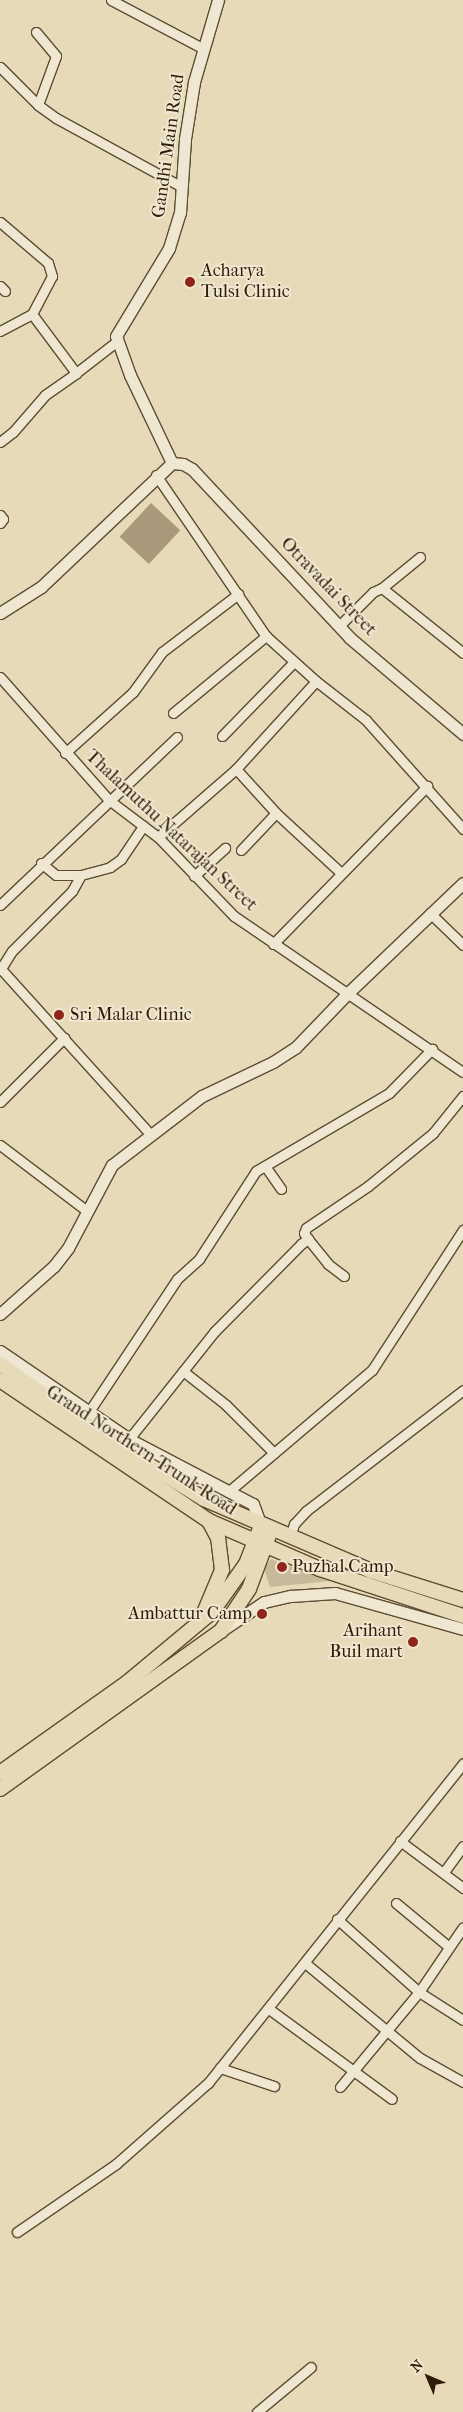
<!DOCTYPE html>
<html>
<head>
<meta charset="utf-8">
<style>
  body { margin:0 }
  #map { position:relative; width:463px; height:2412px; overflow:hidden; background:#e6dab8; font-family:"IM FELL French Canon",serif }
  div>[style] { position:absolute }
  .green>* { inset:0; background:#c7ba9a }
  .water>* { inset:0; background:#a8997b; transform-origin:0 0 }
  .roads { filter:drop-shadow(1px 0 #5e4c32) drop-shadow(-1px 0 #5e4c32) drop-shadow(0 1px #5e4c32) drop-shadow(0 -1px #5e4c32) }
  .minor>* { height:9px; margin:-4.5px; padding:0 4.5px; transform-origin:4.5px; border-radius:4.5px; background:#efe7d1 }
  .tertiary>* { height:11px; margin:-5.5px; padding:0 5.5px; transform-origin:5.5px; border-radius:5.5px; background:#efe7d1 }
  .primary>* { height:14px; margin:-7px; padding:0 7px; transform-origin:7px; border-radius:7px; background:#e6dab8 }
  .trunk>* { height:14px; margin:-7px; padding:0 7px; transform-origin:7px; border-radius:7px; background:#e6dab8 }
  .dots>* { width:14px; height:14px; translate:-50% -50%; box-sizing:border-box; border:2px solid #efe7d1; border-radius:50% }
  span { translate:-50% -50%; white-space:nowrap; text-align:center; line-height:1.15; -webkit-text-stroke:4px #efe7d1; paint-order:stroke }
  .street-label { font-size:18px; color:#301c06 }
  .poi-label { font-size:18px; color:#301c06 }
  .left { translate:0 -50%; text-align:left }
  .right { translate:-100% -50%; text-align:right }
  .north { position:absolute; left:403px; top:2352px; width:50px; height:50px; -webkit-text-stroke:4px #efe7d1; paint-order:stroke; rotate:315deg; font-size:14px; font-weight:700; line-height:20px; text-align:center; color:#301c06 }
  .north::after { content:''; display:block; margin:auto; width:18px; height:22px; background:#301c06; clip-path:polygon(50% 0,100% 100%,50% 72%,0 100%) }
</style>
</head>
<body>
<div id="map">
  <div class="green">
    <div style="clip-path:polygon(271px 1559px,331px 1581px,270px 1587px,264px 1569px)"></div>
  </div>
  <div class="water">
    <div style="left:151px;top:503px;width:40px;height:46px;rotate:43deg"></div>
  </div>
  <div class="roads">
    <div class="minor">
      <div style="left:111px;top:0;width:103px;rotate:27.8deg"></div>
      <div style="left:36px;top:32px;width:31px;rotate:50deg"></div>
      <div style="left:56px;top:56px;width:52px;rotate:110.2deg"></div>
      <div style="left:0;top:67px;width:54px;rotate:45deg"></div>
      <div style="left:38px;top:105px;width:22px;rotate:36deg"></div>
      <div style="left:56px;top:118px;width:144px;rotate:28.7deg"></div>
      <div style="left:0;top:222px;width:63px;rotate:40.5deg"></div>
      <div style="left:48px;top:263px;width:14px;rotate:73deg"></div>
      <div style="left:52px;top:276px;width:43px;rotate:117.8deg"></div>
      <div style="left:32px;top:314px;width:36px;rotate:152deg"></div>
      <div style="left:0;top:286px;width:7px;rotate:45deg"></div>
      <div style="left:32px;top:314px;width:74px;rotate:53.3deg"></div>
      <div style="left:76px;top:373px;width:51px;rotate:-37.8deg"></div>
      <div style="left:0;top:442px;width:16px;rotate:-38deg"></div>
      <div style="left:13px;top:432px;width:49px;rotate:-49.1deg"></div>
      <div style="left:45px;top:395px;width:38px;rotate:-35deg"></div>
      <div style="left:156px;top:475px;width:195px;rotate:55.7deg"></div>
      <div style="left:266px;top:636px;width:67px;rotate:42deg"></div>
      <div style="left:316px;top:681px;width:63px;rotate:38deg"></div>
      <div style="left:366px;top:720px;width:146px;rotate:48.3deg"></div>
      <div style="left:0;top:515px;width:5px;rotate:53deg"></div>
      <div style="left:3px;top:519px;width:5px;rotate:127deg"></div>
      <div style="left:382px;top:588px;width:49px;rotate:-39.2deg"></div>
      <div style="left:339px;top:626px;width:48px;rotate:-45deg"></div>
      <div style="left:373px;top:592px;width:10px;rotate:-24deg"></div>
      <div style="left:382px;top:588px;width:104px;rotate:38.7deg"></div>
      <div style="left:0;top:677px;width:164px;rotate:48.5deg"></div>
      <div style="left:109px;top:800px;width:61px;rotate:37.1deg"></div>
      <div style="left:158px;top:837px;width:110px;rotate:46.1deg"></div>
      <div style="left:234px;top:916px;width:277px;rotate:34.3deg"></div>
      <div style="left:173px;top:713px;width:121px;rotate:-39.6deg"></div>
      <div style="left:222px;top:736px;width:103px;rotate:-45.8deg"></div>
      <div style="left:65px;top:753px;width:91px;rotate:-41.9deg"></div>
      <div style="left:133px;top:692px;width:49px;rotate:-54.1deg"></div>
      <div style="left:162px;top:652px;width:96px;rotate:-37.3deg"></div>
      <div style="left:236px;top:769px;width:59px;rotate:47.7deg"></div>
      <div style="left:276px;top:813px;width:88px;rotate:42.7deg"></div>
      <div style="left:158px;top:837px;width:103px;rotate:-41.1deg"></div>
      <div style="left:236px;top:769px;width:119px;rotate:-47.7deg"></div>
      <div style="left:241px;top:850px;width:51px;rotate:-46.6deg"></div>
      <div style="left:41px;top:863px;width:19px;rotate:39deg"></div>
      <div style="left:56px;top:875px;width:25px"></div>
      <div style="left:81px;top:875px;width:30px;rotate:-15deg"></div>
      <div style="left:110px;top:867px;width:14px;rotate:-36deg"></div>
      <div style="left:121px;top:859px;width:40px;rotate:-56deg"></div>
      <div style="left:194px;top:876px;width:42px;rotate:-42.1deg"></div>
      <div style="left:0;top:905px;width:244px;rotate:-43.5deg"></div>
      <div style="left:430px;top:913px;width:46px;rotate:44.1deg"></div>
      <div style="left:273px;top:944px;width:221px;rotate:-45.7deg"></div>
      <div style="left:1px;top:969px;width:222px;rotate:47.9deg"></div>
      <div style="left:0;top:970px;width:22px;rotate:-58deg"></div>
      <div style="left:12px;top:951px;width:85px;rotate:-45deg"></div>
      <div style="left:72px;top:891px;width:18px;rotate:-61deg"></div>
      <div style="left:0;top:1102px;width:91px;rotate:-45deg"></div>
      <div style="left:0;top:1145px;width:109px;rotate:37.2deg"></div>
      <div style="left:265px;top:1166px;width:28px;rotate:55deg"></div>
      <div style="left:308px;top:1239px;width:7px;rotate:-124deg"></div>
      <div style="left:304px;top:1233px;width:5px;rotate:-68deg"></div>
      <div style="left:306px;top:1228px;width:75px;rotate:-34.1deg"></div>
      <div style="left:368px;top:1186px;width:84px;rotate:-39.2deg"></div>
      <div style="left:433px;top:1133px;width:48px;rotate:-51deg"></div>
      <div style="left:183px;top:1371px;width:55px;rotate:38.3deg"></div>
      <div style="left:226px;top:1405px;width:68px;rotate:45deg"></div>
      <div style="left:88px;top:1413px;width:161px;rotate:-56.4deg"></div>
      <div style="left:177px;top:1279px;width:30px;rotate:-42deg"></div>
      <div style="left:199px;top:1259px;width:105px;rotate:-57.1deg"></div>
      <div style="left:256px;top:1171px;width:154px;rotate:-30.4deg"></div>
      <div style="left:389px;top:1093px;width:62px;rotate:-45.7deg"></div>
      <div style="left:129px;top:1439px;width:137px;rotate:-51.5deg"></div>
      <div style="left:214px;top:1332px;width:124px;rotate:-45.3deg"></div>
      <div style="left:301px;top:1244px;width:9px;rotate:-36deg"></div>
      <div style="left:308px;top:1239px;width:32px;rotate:51deg"></div>
      <div style="left:328px;top:1264px;width:20px;rotate:37deg"></div>
      <div style="left:228px;top:1492px;width:189px;rotate:-40.3deg"></div>
      <div style="left:372px;top:1370px;width:167px;rotate:-57deg"></div>
      <div style="left:290px;top:1537px;width:14px;rotate:-73deg"></div>
      <div style="left:294px;top:1524px;width:18px;rotate:-47deg"></div>
      <div style="left:306px;top:1511px;width:198px;rotate:-37.6deg"></div>
      <div style="left:400px;top:1841px;width:79px;rotate:36.7deg"></div>
      <div style="left:444px;top:1872px;width:32px;rotate:-54deg"></div>
      <div style="left:396px;top:1903px;width:69px;rotate:39.7deg"></div>
      <div style="left:337px;top:1919px;width:110px;rotate:41.7deg"></div>
      <div style="left:419px;top:1992px;width:52px;rotate:32.5deg"></div>
      <div style="left:305px;top:1963px;width:149px;rotate:39.6deg"></div>
      <div style="left:420px;top:2058px;width:49px;rotate:29.2deg"></div>
      <div style="left:269px;top:2009px;width:152px;rotate:36.2deg"></div>
      <div style="left:220px;top:2068px;width:57px;rotate:18.4deg"></div>
      <div style="left:340px;top:2087px;width:124px;rotate:-50.3deg"></div>
      <div style="left:419px;top:1992px;width:78px;rotate:-55.9deg"></div>
      <div style="left:17px;top:2232px;width:120px;rotate:-34.5deg"></div>
      <div style="left:116px;top:2164px;width:123px;rotate:-41.4deg"></div>
      <div style="left:208px;top:2083px;width:409px;rotate:-51.4deg"></div>
      <div style="left:257px;top:2412px;width:70px;rotate:-39.8deg"></div>
    </div>
    <div class="tertiary">
      <div style="left:172px;top:463px;width:11px;rotate:5deg"></div>
      <div style="left:183px;top:464px;width:10px;rotate:29deg"></div>
      <div style="left:192px;top:469px;width:231px;rotate:46.9deg"></div>
      <div style="left:350px;top:638px;width:148px;rotate:40.3deg"></div>
      <div style="left:0;top:613px;width:49px;rotate:-32.4deg"></div>
      <div style="left:41px;top:587px;width:180px;rotate:-43.4deg"></div>
      <div style="left:172px;top:463px;width:98px;rotate:-115.5deg"></div>
      <div style="left:130px;top:375px;width:41px;rotate:-109.7deg"></div>
      <div style="left:116px;top:336px;width:103px;rotate:-58.9deg"></div>
      <div style="left:169px;top:248px;width:37px;rotate:-73deg"></div>
      <div style="left:180px;top:213px;width:74px;rotate:-86.1deg"></div>
      <div style="left:185px;top:139px;width:58px;rotate:-81deg"></div>
      <div style="left:194px;top:82px;width:85px;rotate:-73.7deg"></div>
      <div style="left:0;top:1314px;width:72px;rotate:-41.6deg"></div>
      <div style="left:54px;top:1266px;width:23px;rotate:-52deg"></div>
      <div style="left:68px;top:1248px;width:94px;rotate:-62.1deg"></div>
      <div style="left:112px;top:1165px;width:113px;rotate:-37.5deg"></div>
      <div style="left:202px;top:1096px;width:79px;rotate:-25.6deg"></div>
      <div style="left:273px;top:1062px;width:27px;rotate:-33deg"></div>
      <div style="left:296px;top:1047px;width:75px;rotate:-46.1deg"></div>
      <div style="left:348px;top:993px;width:159px;rotate:-43.7deg"></div>
      <div style="left:0;top:1351px;width:156px;rotate:34.3deg"></div>
      <div style="left:129px;top:1439px;width:140px;rotate:27.7deg"></div>
      <div style="left:253px;top:1504px;width:23px;rotate:70deg"></div>
      <div style="left:224px;top:1629px;width:48px;rotate:-34deg"></div>
      <div style="left:264px;top:1602px;width:28px;rotate:-13deg"></div>
      <div style="left:291px;top:1596px;width:44px;rotate:-3.9deg"></div>
      <div style="left:335px;top:1593px;width:133px;rotate:15.7deg"></div>
    </div>
    <div class="primary">
      <div style="left:204px;top:1613px;width:47px;rotate:-67.3deg"></div>
      <div style="left:222px;top:1570px;width:32px;rotate:-97deg"></div>
      <div style="left:218px;top:1538px;width:19px;rotate:-118deg"></div>
      <div style="left:0;top:1773px;width:157px;rotate:-35.4deg"></div>
      <div style="left:128px;top:1682px;width:109px;rotate:-39.8deg"></div>
      <div style="left:212px;top:1612px;width:59px;rotate:-54.7deg"></div>
      <div style="left:246px;top:1564px;width:41px;rotate:-68.5deg"></div>
      <div style="left:0;top:1789px;width:272px;rotate:-35.6deg"></div>
      <div style="left:221px;top:1631px;width:50px;rotate:-56.3deg"></div>
      <div style="left:249px;top:1589px;width:63px;rotate:-69.6deg"></div>
    </div>
    <div class="trunk">
      <div style="left:0;top:1364px;width:121px;rotate:35.3deg"></div>
      <div style="left:99px;top:1434px;width:123px;rotate:31.8deg"></div>
      <div style="left:204px;top:1499px;width:182px;rotate:23.3deg"></div>
      <div style="left:371px;top:1571px;width:96px;rotate:17.5deg"></div>
      <div style="left:0;top:1380px;width:252px;rotate:34deg"></div>
      <div style="left:209px;top:1521px;width:121px;rotate:23.4deg"></div>
      <div style="left:320px;top:1569px;width:151px;rotate:18.2deg"></div>
    </div>
  </div>
  <div class="dots">
    <div style="left:190px;top:282px;background:#8f2418"></div>
    <div style="left:59px;top:1015px;background:#8f2418"></div>
    <div style="left:282px;top:1567px;background:#8f2418"></div>
    <div style="left:262px;top:1614px;background:#8f2418"></div>
    <div style="left:413px;top:1642px;background:#8f2418"></div>
  </div>
  <div class="street-label">
    <span style="left:169px;top:146px;rotate:-82deg">Gandhi Main Road</span>
    <span style="left:328px;top:587px;rotate:46deg">Otravadai Street</span>
    <span style="left:171px;top:831px;rotate:43deg">Thalamuthu Natarajan Street</span>
    <span style="left:141px;top:1451px;rotate:33deg">Grand Northern Trunk Road</span>
  </div>
  <div class="poi-label">
    <span class="left" style="left:201px;top:282px">Acharya<br>Tulsi Clinic</span>
    <span class="left" style="left:70px;top:1015px">Sri Malar Clinic</span>
    <span class="left" style="left:292px;top:1567px">Puzhal Camp</span>
    <span class="right" style="left:252px;top:1614px">Ambattur Camp</span>
    <span class="right" style="left:403px;top:1642px">Arihant<br>Buil mart</span>
  </div>
  <div class="north">N</div>
</div>
</body>
</html>
